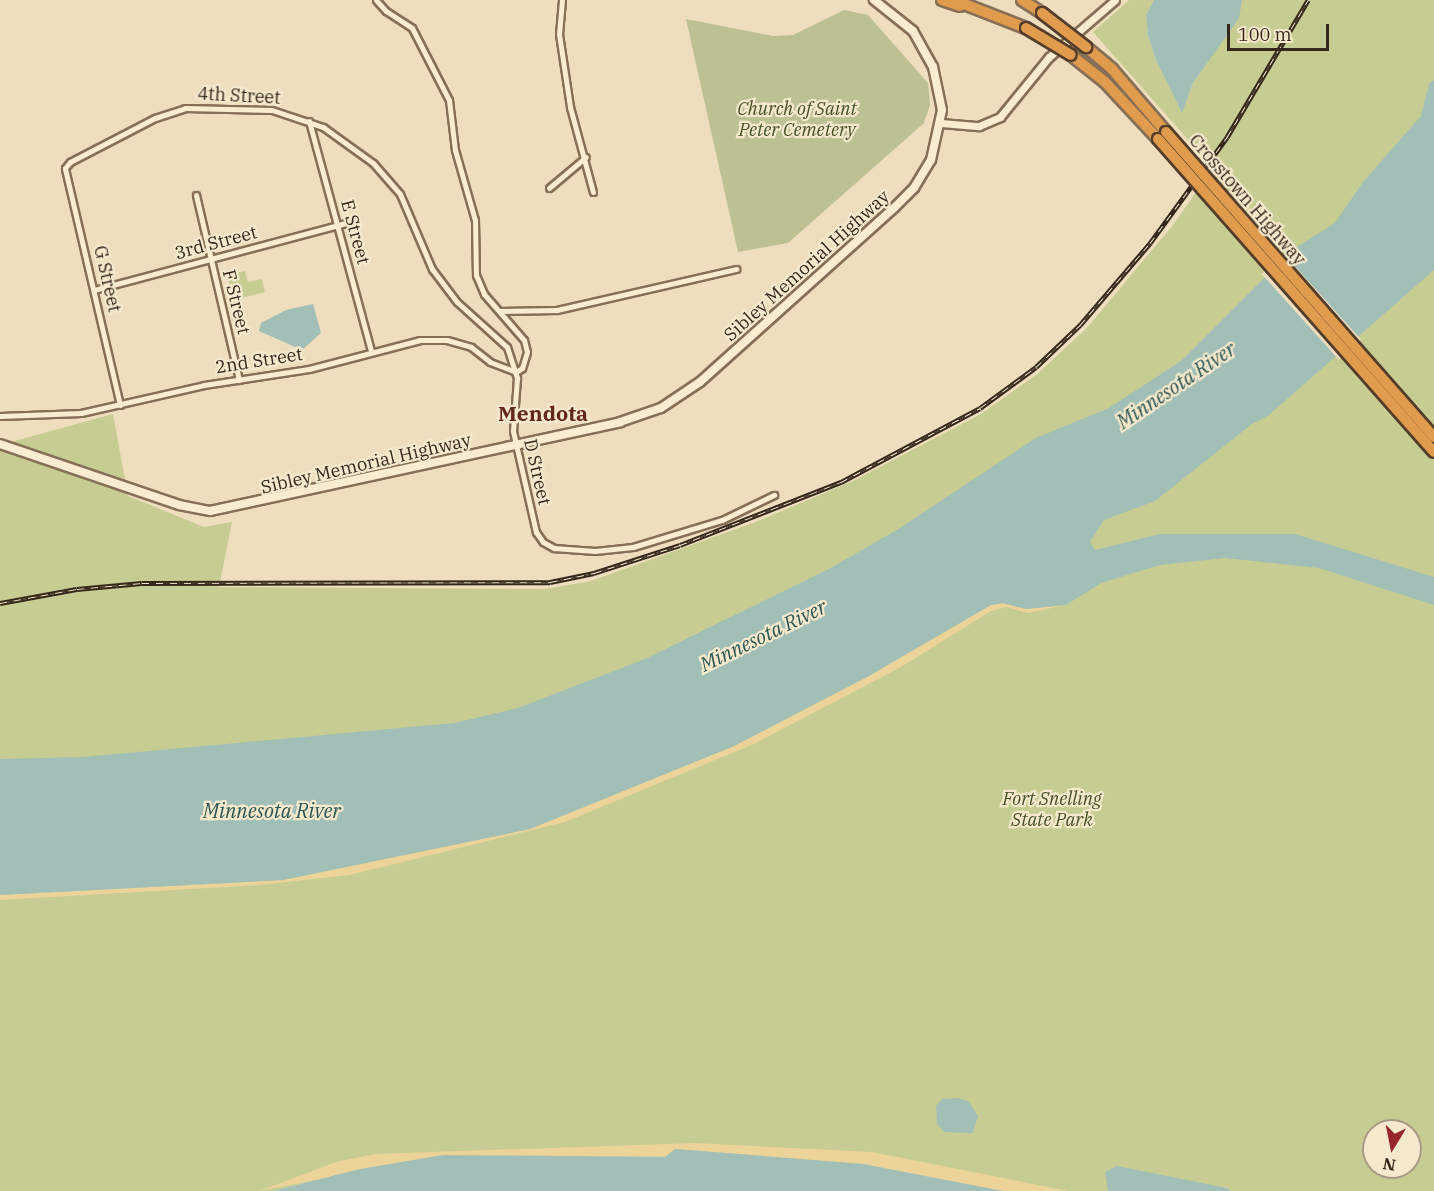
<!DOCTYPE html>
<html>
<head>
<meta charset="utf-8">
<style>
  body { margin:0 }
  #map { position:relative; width:1434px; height:1191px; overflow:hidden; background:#eedebe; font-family:"IBM Plex Serif",serif }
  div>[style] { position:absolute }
  .green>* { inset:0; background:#c6cc92 }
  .sand>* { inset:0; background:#ebd39a }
  .cemetery>* { inset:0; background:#bcc092 }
  .water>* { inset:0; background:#a1bfb6 }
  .pier>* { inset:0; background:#eedebe; transform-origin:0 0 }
  .roads { filter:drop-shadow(2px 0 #866f57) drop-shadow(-2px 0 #866f57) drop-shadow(0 2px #866f57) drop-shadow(0 -2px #866f57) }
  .minor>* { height:5px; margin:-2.5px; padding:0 2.5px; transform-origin:2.5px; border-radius:2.5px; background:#f9ecd1 }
  .tertiary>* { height:7px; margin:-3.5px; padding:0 3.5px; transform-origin:3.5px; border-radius:3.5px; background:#f9ecd1 }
  .secondary>* { height:8px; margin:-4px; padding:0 4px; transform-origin:4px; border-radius:4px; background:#f9ecd1 }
  .motorway>* { height:10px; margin:-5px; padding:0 5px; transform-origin:5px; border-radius:5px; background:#e09b4c }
  .rail>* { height:4.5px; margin-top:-2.25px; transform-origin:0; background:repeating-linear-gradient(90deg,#f5e9cd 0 7px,#35271b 0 14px); box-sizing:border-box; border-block:2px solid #35271b }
  .bridges { filter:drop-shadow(2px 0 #543d2b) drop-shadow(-2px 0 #543d2b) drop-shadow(0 2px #543d2b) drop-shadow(0 -2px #543d2b) }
  .motorway-bridge>* { height:10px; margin:-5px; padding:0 5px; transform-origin:5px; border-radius:5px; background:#e09b4c }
  span { translate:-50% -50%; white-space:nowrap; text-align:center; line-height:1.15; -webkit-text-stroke:4.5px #f5e9cd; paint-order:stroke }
  .street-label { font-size:18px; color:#35271b }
  .park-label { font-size:18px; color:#475222; font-style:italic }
  .water-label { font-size:20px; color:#2a5552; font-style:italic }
  .quarter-label { font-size:21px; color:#62281a; font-weight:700 }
  .north { position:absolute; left:1362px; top:1119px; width:60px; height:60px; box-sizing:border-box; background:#f5e9cd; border:2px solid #a89b86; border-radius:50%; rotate:190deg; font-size:16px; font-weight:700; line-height:24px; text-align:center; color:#35271b }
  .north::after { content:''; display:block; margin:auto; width:21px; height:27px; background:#96262a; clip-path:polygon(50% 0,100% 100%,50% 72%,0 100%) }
  .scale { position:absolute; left:1227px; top:24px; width:102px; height:27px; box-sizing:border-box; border:3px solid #35271b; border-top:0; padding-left:8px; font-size:18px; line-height:21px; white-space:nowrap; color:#35271b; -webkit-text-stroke:4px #f5e9cd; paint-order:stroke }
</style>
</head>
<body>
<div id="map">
  <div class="green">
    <div style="clip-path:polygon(evenodd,1129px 0,1154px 0,1146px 15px,1148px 36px,1156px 60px,1182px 112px,1193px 83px,1220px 44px,1242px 0,1434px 0,1434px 1191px,1003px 1191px,863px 1164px,443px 1155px,360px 1169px,273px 1191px,0 1191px,0 445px,113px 414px,128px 496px,204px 527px,232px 522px,219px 587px,545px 589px,591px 581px,753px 523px,853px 481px,981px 414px,1036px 375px,1086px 329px,1173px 225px,1213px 168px,1093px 32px,1129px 0,1374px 1131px,1410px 1131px,1410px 1167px,1374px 1167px,1374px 1131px)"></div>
    <div style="clip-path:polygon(245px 271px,248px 282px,262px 279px,265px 292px,234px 300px,227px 275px)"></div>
  </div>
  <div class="sand">
    <div style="clip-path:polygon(1003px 603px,1026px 609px,1066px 605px,1028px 613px,1006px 607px,991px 611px,901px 667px,754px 744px,565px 822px,350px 875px,260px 885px,0 900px,0 895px,283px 880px,530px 829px,734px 746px,867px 677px,991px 605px)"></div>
    <div style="clip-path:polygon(695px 1143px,872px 1152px,1068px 1191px,1003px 1191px,863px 1164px,675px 1149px,665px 1157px,443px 1155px,259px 1191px,336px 1162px,375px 1154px)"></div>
  </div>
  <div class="cemetery">
    <div style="clip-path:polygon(844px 10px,868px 15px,928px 83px,930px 105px,924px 123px,788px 243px,738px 252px,686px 19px,773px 36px,793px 35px)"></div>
  </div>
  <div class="water">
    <div style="clip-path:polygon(1154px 0,1242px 0,1239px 18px,1193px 83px,1182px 113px,1156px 60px,1148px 36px,1146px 15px)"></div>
    <div style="clip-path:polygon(1434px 80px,1434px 270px,1269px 415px,1252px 424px,1155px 501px,1104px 520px,1090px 542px,1095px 550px,1160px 534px,1295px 534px,1434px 577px,1434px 605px,1319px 568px,1225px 558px,1160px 565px,1101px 583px,1066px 605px,1026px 609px,1003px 603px,991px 605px,867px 677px,734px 746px,530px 829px,283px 880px,0 895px,0 759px,84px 757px,454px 723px,518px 708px,645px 659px,829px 569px,900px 528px,1036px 438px,1109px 408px,1181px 361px,1292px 250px,1335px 223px,1363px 182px,1421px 116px,1429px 84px)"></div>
    <div style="clip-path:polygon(313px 304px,321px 333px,302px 350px,259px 331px,261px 323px,286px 310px)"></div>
    <div style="clip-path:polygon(959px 1098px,969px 1102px,978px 1116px,973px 1133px,944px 1132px,937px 1124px,936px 1106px,942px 1099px)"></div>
    <div style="clip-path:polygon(675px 1149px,863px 1164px,1003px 1191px,273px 1191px,360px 1169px,443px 1155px,665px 1157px)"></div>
    <div style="clip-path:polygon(1117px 1166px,1227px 1188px,1231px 1191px,1108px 1191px,1105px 1172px)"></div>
  </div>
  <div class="pier">
    <div style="left:1284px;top:254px;width:115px;height:30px;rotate:48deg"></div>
  </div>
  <div class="roads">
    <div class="minor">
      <div style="left:376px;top:0;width:15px;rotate:48deg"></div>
      <div style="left:386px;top:11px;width:31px;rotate:33deg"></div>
      <div style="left:412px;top:28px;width:81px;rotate:62.8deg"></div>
      <div style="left:449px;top:100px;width:50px;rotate:83.2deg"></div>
      <div style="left:455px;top:150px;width:73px;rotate:74.1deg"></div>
      <div style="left:475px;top:220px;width:55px;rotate:89deg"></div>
      <div style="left:476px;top:275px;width:21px;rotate:67deg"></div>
      <div style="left:484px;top:294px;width:61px;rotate:49deg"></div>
      <div style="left:524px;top:340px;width:12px;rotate:76deg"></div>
      <div style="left:527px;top:352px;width:17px;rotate:107deg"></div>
      <div style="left:522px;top:368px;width:7px;rotate:146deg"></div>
      <div style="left:562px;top:0;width:34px;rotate:95deg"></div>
      <div style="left:559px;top:34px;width:74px;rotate:81.4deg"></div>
      <div style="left:570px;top:107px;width:88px;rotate:74.9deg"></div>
      <div style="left:309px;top:121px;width:237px;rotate:74.9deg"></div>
      <div style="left:549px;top:188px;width:48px;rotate:-40deg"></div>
      <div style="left:196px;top:195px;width:190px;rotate:76.9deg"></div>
      <div style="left:94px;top:290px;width:261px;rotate:-14.9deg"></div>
      <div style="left:499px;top:311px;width:58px;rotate:-1deg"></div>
      <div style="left:557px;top:310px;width:184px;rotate:-12.9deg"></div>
      <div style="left:120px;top:405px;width:243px;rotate:-103.1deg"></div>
      <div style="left:65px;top:168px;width:8px;rotate:-50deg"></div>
      <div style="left:70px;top:162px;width:96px;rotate:-27.4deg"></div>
      <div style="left:155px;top:118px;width:32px;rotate:-18deg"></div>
      <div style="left:185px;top:108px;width:87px;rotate:1.3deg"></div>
      <div style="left:272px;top:110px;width:54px;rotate:18.4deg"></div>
      <div style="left:323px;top:127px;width:62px;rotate:35.8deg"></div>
      <div style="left:373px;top:163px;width:41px;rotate:48.9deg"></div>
      <div style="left:400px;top:194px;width:82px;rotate:66.9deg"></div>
      <div style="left:432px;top:269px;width:41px;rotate:52.9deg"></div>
      <div style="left:457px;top:302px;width:67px;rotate:42deg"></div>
      <div style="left:507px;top:347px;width:33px;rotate:72deg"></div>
      <div style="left:517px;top:378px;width:53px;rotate:94.3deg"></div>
      <div style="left:513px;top:431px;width:104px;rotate:77.2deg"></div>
      <div style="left:536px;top:532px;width:12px;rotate:55deg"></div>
      <div style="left:543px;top:542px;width:13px;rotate:29deg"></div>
      <div style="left:554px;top:548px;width:41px;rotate:4.2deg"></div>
      <div style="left:595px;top:551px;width:38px;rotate:-6deg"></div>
      <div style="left:633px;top:547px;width:93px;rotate:-16.9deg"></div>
      <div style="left:722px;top:520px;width:58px;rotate:-25.7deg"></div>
      <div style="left:0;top:416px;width:81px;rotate:-2.1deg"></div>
      <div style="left:81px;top:413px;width:126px;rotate:-12.8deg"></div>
      <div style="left:204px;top:385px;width:106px;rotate:-8.7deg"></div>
      <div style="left:309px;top:369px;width:115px;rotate:-14.6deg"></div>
      <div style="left:420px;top:340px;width:27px"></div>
      <div style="left:447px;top:340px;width:25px;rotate:16deg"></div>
      <div style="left:471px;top:347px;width:24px;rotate:38deg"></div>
      <div style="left:490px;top:362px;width:28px;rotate:21deg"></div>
    </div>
    <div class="tertiary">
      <div style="left:941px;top:123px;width:38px;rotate:5deg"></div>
      <div style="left:979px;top:126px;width:23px;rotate:-23deg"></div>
      <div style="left:1000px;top:117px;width:77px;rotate:-50.8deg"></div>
      <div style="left:1049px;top:57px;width:87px;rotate:-40.8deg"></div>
    </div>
    <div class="secondary">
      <div style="left:0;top:444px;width:189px;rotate:18.8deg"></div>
      <div style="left:179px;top:505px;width:32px;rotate:11deg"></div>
      <div style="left:210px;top:511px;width:420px;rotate:-12.2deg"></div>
      <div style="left:620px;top:422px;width:43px;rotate:-18.9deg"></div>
      <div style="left:661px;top:408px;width:47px;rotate:-33.7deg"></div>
      <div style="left:700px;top:382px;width:262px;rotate:-41.9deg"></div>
      <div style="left:895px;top:207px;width:27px;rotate:-45deg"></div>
      <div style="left:914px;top:188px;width:33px;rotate:-59deg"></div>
      <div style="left:931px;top:160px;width:51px;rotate:-77.6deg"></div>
      <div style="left:942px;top:110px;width:44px;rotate:-101.8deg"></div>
      <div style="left:933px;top:67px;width:41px;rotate:-119.1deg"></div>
      <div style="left:913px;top:31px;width:50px;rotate:-141.5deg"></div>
    </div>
    <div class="motorway">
      <div style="left:942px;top:0;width:19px;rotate:18deg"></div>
      <div style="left:954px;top:0;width:77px;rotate:21.3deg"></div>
      <div style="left:1022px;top:0;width:24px;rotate:33deg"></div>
      <div style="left:1086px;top:47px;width:34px;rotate:40deg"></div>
      <div style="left:1112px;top:69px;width:83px;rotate:49.4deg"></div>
      <div style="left:1071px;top:55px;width:43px;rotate:38.5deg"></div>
      <div style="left:1105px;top:82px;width:78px;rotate:47.1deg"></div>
    </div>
  </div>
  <div class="rail">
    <div style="left:0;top:603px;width:78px;rotate:-10.3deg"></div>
    <div style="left:77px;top:589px;width:65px;rotate:-5.3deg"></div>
    <div style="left:142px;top:583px;width:408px;rotate:-0.1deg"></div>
    <div style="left:550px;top:582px;width:45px;rotate:-11.6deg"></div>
    <div style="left:594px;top:573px;width:90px;rotate:-18deg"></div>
    <div style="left:680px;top:545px;width:173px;rotate:-21.4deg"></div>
    <div style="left:841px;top:482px;width:157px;rotate:-28deg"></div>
    <div style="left:980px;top:408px;width:69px;rotate:-36.2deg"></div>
    <div style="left:1036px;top:367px;width:61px;rotate:-43.7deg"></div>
    <div style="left:1080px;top:325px;width:108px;rotate:-49.5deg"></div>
    <div style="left:1150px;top:243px;width:131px;rotate:-54deg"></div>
    <div style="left:1227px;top:137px;width:159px;rotate:-59.4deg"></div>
  </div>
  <div class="bridges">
    <div class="motorway-bridge">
      <div style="left:1042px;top:13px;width:56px;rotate:37.7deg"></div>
      <div style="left:1026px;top:28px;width:52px;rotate:31deg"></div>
      <div style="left:1166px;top:132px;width:406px;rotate:48.7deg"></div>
      <div style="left:1158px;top:139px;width:417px;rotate:48.6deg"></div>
    </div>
  </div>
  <div class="street-label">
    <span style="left:239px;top:96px;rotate:3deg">4th Street</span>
    <span style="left:1247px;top:200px;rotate:49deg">Crosstown Highway</span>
    <span style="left:355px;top:232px;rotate:75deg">E Street</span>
    <span style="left:216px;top:243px;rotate:-15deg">3rd Street</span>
    <span style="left:807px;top:266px;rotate:-42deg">Sibley Memorial Highway</span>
    <span style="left:107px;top:279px;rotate:77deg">G Street</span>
    <span style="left:236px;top:302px;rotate:76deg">F Street</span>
    <span style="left:259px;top:361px;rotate:-9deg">2nd Street</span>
    <span style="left:366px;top:464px;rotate:-13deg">Sibley Memorial Highway</span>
    <span style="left:537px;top:472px;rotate:77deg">D Street</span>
  </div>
  <div class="park-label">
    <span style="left:797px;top:120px">Church of Saint<br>Peter Cemetery</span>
    <span style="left:1052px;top:810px">Fort Snelling<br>State Park</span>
  </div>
  <div class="water-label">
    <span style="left:1176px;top:385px;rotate:-34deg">Minnesota River</span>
    <span style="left:763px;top:635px;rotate:-26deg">Minnesota River</span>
    <span style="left:272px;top:810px">Minnesota River</span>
  </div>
  <div class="quarter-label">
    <span style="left:543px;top:413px">Mendota</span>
  </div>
  <div class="north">N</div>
  <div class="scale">100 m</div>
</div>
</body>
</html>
